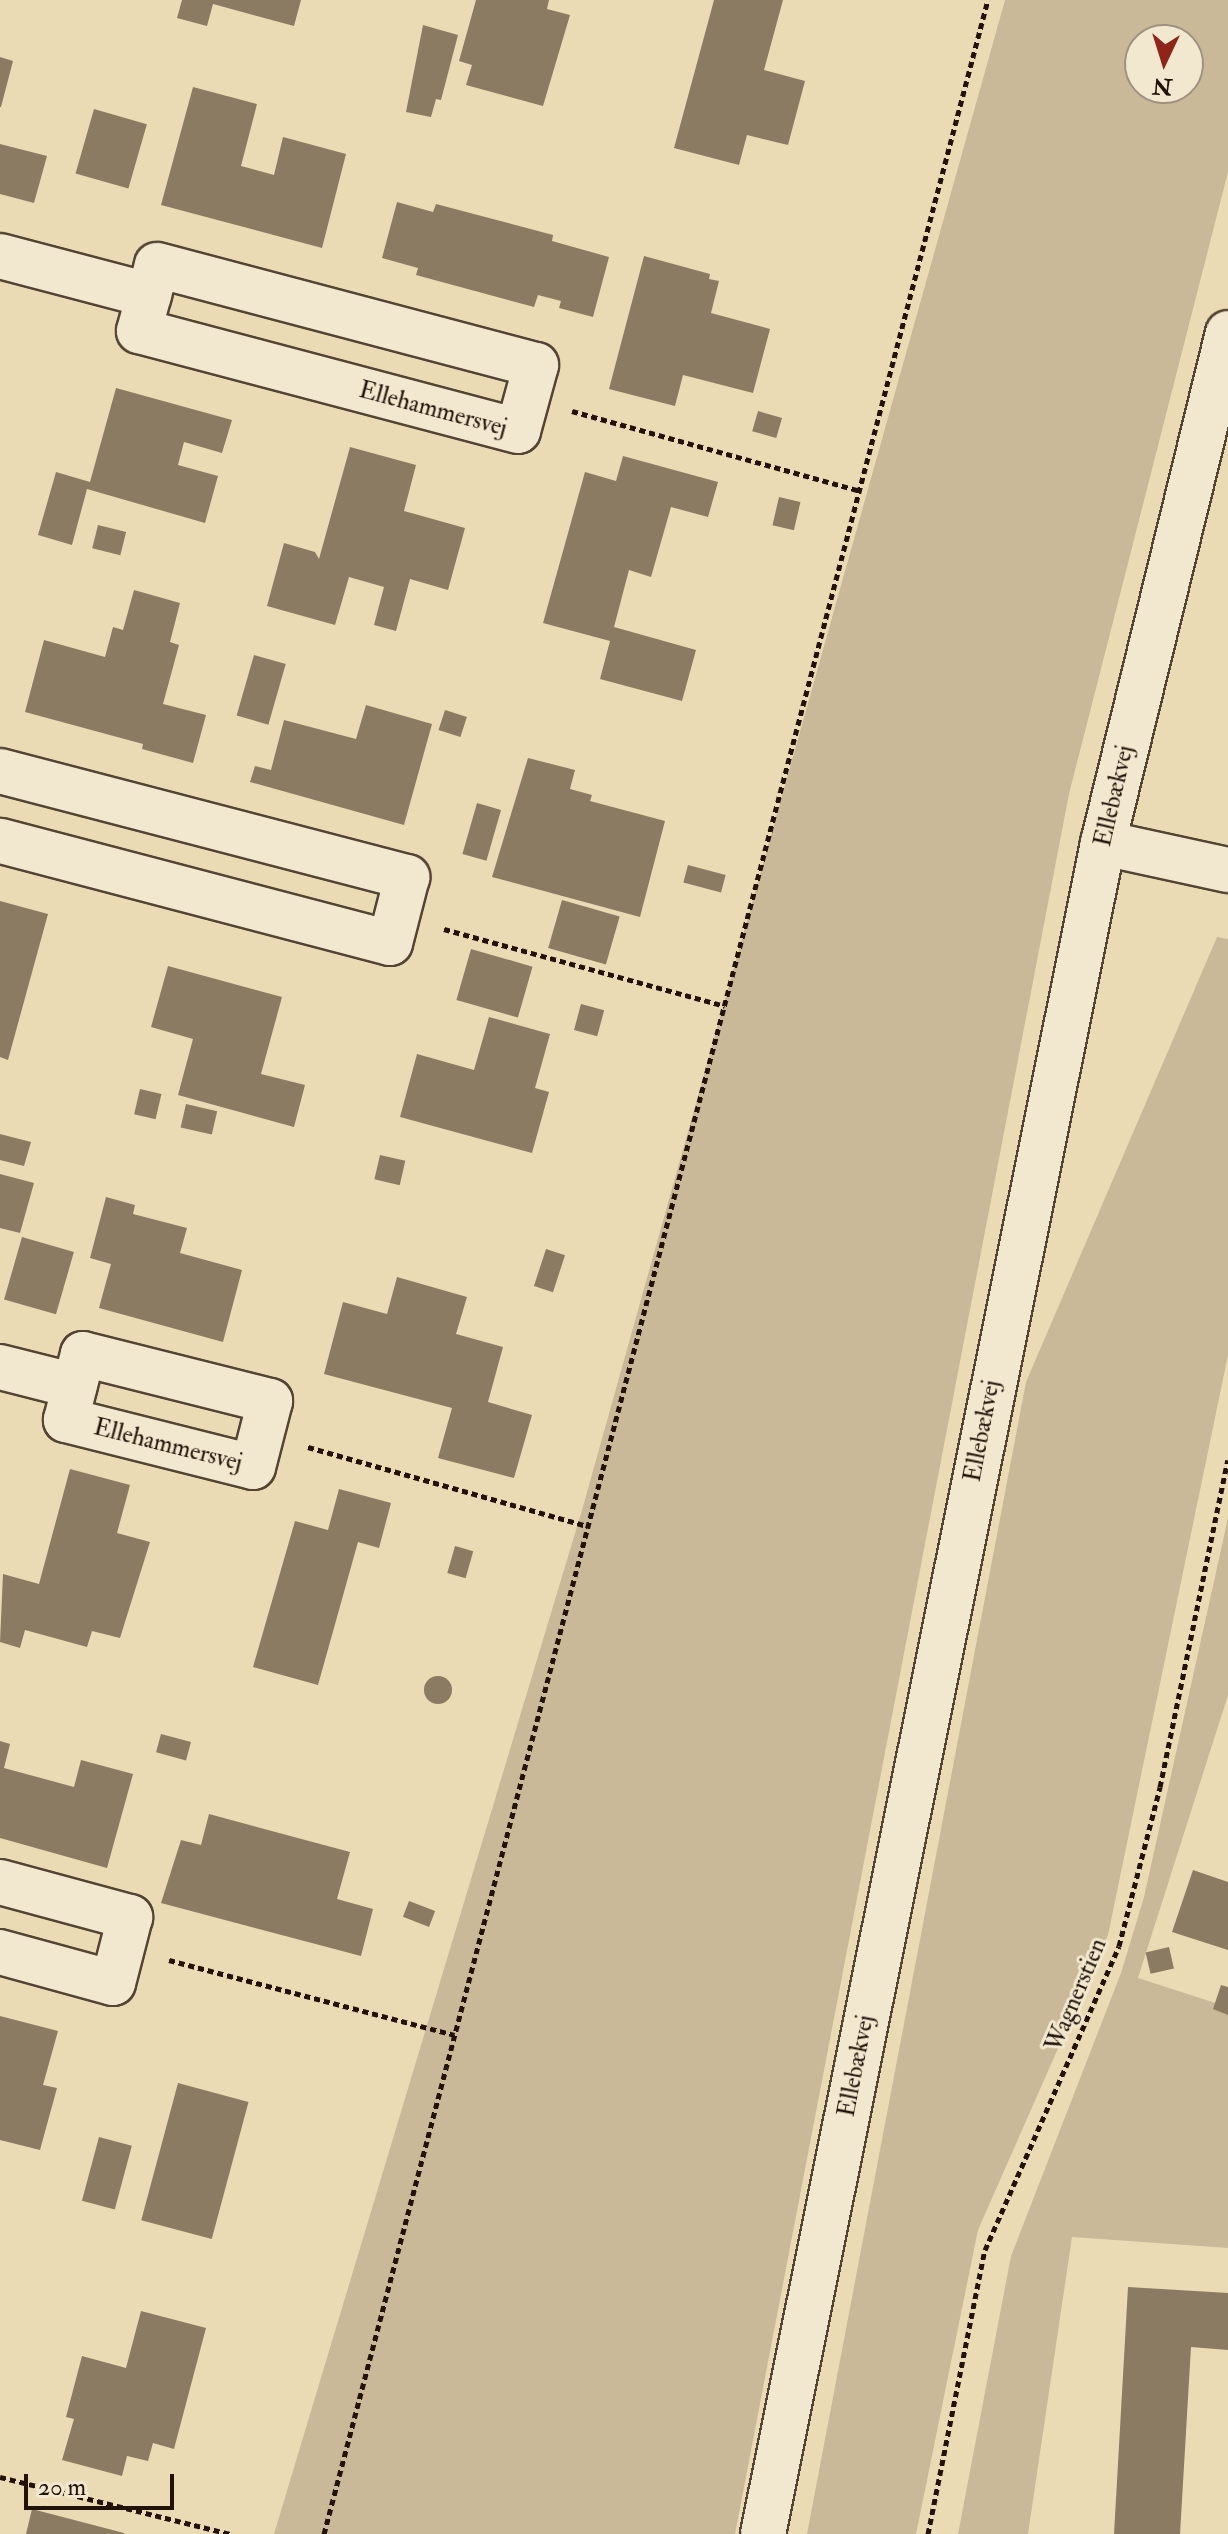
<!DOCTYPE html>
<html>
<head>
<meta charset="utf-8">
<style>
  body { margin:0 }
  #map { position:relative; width:1228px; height:2534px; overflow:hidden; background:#ebdbb5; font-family:"IM FELL Double Pica",serif }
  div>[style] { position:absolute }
  .green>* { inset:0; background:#c9b998 }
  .building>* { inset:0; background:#8b7b62; transform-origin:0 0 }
  .round { border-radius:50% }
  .path>* { height:5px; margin-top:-2.5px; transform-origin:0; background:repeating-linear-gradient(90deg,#221209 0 6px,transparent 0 10px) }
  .roads { filter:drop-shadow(2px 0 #544434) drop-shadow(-2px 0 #544434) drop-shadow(0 2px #544434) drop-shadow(0 -2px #544434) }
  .street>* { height:44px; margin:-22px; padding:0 22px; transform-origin:22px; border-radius:22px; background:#f2e8cf }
  .secondary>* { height:44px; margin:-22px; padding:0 22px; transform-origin:22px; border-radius:22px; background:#f2e8cf }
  span { translate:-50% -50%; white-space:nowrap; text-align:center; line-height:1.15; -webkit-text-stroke:6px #f2e8cf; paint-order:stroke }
  .street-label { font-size:24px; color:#221209 }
  .north { position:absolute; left:1124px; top:24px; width:80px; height:80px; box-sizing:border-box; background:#f2e8cf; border:2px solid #9f9280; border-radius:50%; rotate:184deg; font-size:22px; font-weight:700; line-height:32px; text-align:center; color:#221209 }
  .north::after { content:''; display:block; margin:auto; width:28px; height:36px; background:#8f2418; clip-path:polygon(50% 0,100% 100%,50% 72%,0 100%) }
  .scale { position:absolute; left:24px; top:2474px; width:150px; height:36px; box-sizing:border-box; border:4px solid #221209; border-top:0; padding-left:10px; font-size:24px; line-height:28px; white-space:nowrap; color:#221209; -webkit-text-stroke:6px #f2e8cf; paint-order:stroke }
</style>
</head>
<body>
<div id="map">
  <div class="green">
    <div style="clip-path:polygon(evenodd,1005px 0,1228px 0,1228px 172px,1069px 794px,735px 2534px,274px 2534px,582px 1510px,1005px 0,1140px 40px,1188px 40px,1188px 88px,1140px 88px,1140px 40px)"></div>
    <div style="clip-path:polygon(1217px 937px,1228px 939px,1228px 1355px,1108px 1935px,978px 2230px,916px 2534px,807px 2534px,1026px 1382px)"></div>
    <div style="clip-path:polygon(1228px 1518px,1228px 1695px,1138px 1978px,1228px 2007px,1228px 2248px,1072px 2237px,1028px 2534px,958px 2534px,1011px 2256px,1121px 1973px,1144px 1897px)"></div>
  </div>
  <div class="building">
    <div style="clip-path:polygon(182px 0,301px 0,294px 26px,213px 4px,207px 26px,177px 18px)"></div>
    <div style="clip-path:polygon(476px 0,549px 0,547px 9px,570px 15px,543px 106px,466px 85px,472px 65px,459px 61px)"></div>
    <div style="clip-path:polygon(714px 0,783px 0,764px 70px,805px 81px,788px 145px,747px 135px,739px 165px,674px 148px)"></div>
    <div style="clip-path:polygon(423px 25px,458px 35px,441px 100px,436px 99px,431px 117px,406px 112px)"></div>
    <div style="clip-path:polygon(0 57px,13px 61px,1px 107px,0 107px)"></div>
    <div style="clip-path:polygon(193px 87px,257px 104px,241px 166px,274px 175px,283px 137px,346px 154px,322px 248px,161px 205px)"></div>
    <div style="left:94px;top:109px;width:55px;height:67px;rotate:16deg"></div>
    <div style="clip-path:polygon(0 144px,47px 156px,34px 203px,0 194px)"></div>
    <div style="clip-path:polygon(397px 202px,433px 212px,436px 204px,553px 235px,552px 241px,609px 257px,593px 317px,559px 308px,561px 301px,538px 295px,534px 307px,416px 275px,418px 268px,382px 258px)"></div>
    <div style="clip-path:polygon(644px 256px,710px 274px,709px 279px,719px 281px,711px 313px,770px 329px,753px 393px,683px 375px,675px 406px,609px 389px)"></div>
    <div style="clip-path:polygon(116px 388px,232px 420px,222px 453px,184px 442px,178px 465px,218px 476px,205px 523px,87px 489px,72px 545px,38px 535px,56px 472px,90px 482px)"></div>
    <div style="left:758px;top:411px;width:25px;height:21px;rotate:16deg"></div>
    <div style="clip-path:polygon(350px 447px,416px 465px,404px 511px,465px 528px,448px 590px,410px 579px,396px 631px,374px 625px,384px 587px,349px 577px,335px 625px,267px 606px,284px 543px,315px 552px,319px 559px)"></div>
    <div style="clip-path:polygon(623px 456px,718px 482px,708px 517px,671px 507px,651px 577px,629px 570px,614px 627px,696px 650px,682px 701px,600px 679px,610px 641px,543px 623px,585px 472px,616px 481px)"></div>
    <div style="left:779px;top:497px;width:22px;height:29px;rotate:13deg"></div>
    <div style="left:98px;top:525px;width:29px;height:24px;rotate:14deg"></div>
    <div style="clip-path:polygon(134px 590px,180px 603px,170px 642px,179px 645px,163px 704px,206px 715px,193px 763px,142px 749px,143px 744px,25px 712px,44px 640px,105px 657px,113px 627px,123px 630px)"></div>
    <div style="left:254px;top:655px;width:33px;height:63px;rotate:16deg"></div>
    <div style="clip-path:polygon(366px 705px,432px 724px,404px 825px,250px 782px,255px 766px,271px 770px,284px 720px,356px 739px)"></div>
    <div style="left:445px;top:710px;width:23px;height:21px;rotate:18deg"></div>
    <div style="clip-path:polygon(528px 758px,575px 770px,570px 789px,592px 795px,590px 801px,665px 821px,640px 917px,492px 877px)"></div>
    <div style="left:477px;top:803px;width:25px;height:53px;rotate:16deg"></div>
    <div style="left:688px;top:865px;width:39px;height:18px;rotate:15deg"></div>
    <div style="left:562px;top:900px;width:60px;height:50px;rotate:16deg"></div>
    <div style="clip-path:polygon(0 901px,48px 914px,8px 1060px,0 1057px)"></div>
    <div style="left:471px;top:949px;width:64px;height:53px;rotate:16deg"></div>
    <div style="clip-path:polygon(168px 966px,282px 997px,261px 1074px,305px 1085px,294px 1127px,178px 1095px,193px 1039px,151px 1027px)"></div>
    <div style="left:581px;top:1004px;width:24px;height:27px;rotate:15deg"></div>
    <div style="clip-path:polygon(489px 1017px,550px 1034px,535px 1088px,549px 1092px,532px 1153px,400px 1117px,417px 1054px,474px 1070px)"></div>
    <div style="left:140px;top:1089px;width:22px;height:26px;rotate:13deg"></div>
    <div style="left:186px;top:1104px;width:32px;height:24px;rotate:13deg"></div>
    <div style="clip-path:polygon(0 1134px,31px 1142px,24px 1166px,0 1160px)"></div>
    <div style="left:380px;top:1155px;width:26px;height:25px;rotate:13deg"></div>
    <div style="clip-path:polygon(0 1174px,34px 1183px,20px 1233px,0 1228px)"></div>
    <div style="clip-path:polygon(106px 1197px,135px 1205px,133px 1214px,187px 1228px,180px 1253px,242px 1270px,223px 1342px,99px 1308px,111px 1264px,90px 1258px)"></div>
    <div style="left:22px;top:1237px;width:54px;height:65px;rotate:16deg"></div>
    <div style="left:546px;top:1249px;width:20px;height:39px;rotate:18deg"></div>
    <div style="clip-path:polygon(397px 1277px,467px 1297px,456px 1334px,503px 1347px,488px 1402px,532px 1415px,514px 1478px,438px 1458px,452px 1408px,324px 1374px,343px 1302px,387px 1314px)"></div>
    <div style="clip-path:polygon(70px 1469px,130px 1485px,117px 1533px,150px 1542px,120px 1638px,92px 1631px,87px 1647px,25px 1630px,20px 1648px,0 1642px,3px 1574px,39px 1584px)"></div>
    <div style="clip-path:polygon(339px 1489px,391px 1503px,379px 1548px,358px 1542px,318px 1685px,253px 1667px,295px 1521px,328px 1530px)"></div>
    <div style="left:455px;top:1546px;width:19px;height:28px;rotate:16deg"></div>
    <div class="round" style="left:424px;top:1676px;width:28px;height:28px"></div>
    <div style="left:161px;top:1734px;width:31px;height:19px;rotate:15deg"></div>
    <div style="clip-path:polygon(0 1741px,10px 1744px,4px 1768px,74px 1787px,81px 1760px,133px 1774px,107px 1868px,0 1838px)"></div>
    <div style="clip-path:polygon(209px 1814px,350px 1852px,337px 1899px,373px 1909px,361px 1956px,161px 1903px,181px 1840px,201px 1845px)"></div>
    <div style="clip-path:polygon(1193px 1870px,1228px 1882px,1228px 1950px,1172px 1932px)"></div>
    <div style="left:409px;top:1901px;width:28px;height:17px;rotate:21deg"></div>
    <div style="left:1169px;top:1947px;width:22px;height:24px;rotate:77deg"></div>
    <div style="clip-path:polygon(1221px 1985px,1228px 1987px,1228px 2015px,1213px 2009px)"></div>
    <div style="clip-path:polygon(0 2016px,58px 2031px,43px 2085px,57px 2088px,40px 2150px,0 2140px)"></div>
    <div style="left:178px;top:2083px;width:73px;height:142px;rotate:15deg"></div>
    <div style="left:99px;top:2137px;width:34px;height:66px;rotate:15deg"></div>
    <div style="clip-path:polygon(1128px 2287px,1228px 2293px,1228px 2350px,1191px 2347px,1180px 2534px,1114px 2534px)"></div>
    <div style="clip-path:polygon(141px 2311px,206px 2328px,174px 2449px,153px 2443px,148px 2461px,127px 2456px,122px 2476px,62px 2460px,74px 2419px,66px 2417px,82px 2356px,126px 2368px)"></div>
    <div style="clip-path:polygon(32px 2509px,124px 2533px,124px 2534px,26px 2534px)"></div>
  </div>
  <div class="path">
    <div style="left:572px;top:411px;width:299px;rotate:15.5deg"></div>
    <div style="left:444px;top:929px;width:291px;rotate:15.3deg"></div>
    <div style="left:308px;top:1447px;width:291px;rotate:15.8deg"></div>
    <div style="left:169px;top:1960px;width:295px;rotate:14.7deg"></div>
    <div style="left:0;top:2477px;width:237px;rotate:13.9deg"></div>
    <div style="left:324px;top:2534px;width:2620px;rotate:-75.32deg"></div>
    <div style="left:928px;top:2534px;width:290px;rotate:-78.7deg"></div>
    <div style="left:985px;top:2250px;width:332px;rotate:-66.2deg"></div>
    <div style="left:1119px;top:1946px;width:164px;rotate:-75.5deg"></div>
    <div style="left:1160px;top:1787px;width:334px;rotate:-78.3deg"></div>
  </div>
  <div class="roads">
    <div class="street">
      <div style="left:0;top:256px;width:154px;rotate:14.7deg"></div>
      <div style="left:157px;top:265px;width:392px;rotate:14.8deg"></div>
      <div style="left:536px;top:365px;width:68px;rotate:105.3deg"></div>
      <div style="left:518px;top:431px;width:392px;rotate:-165.2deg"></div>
      <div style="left:139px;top:331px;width:68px;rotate:-74.7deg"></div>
      <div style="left:0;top:771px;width:421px;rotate:14.6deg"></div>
      <div style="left:407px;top:877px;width:68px;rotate:104.4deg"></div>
      <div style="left:390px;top:943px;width:403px;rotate:-165.3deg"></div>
      <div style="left:1103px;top:843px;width:128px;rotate:12.2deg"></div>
      <div style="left:83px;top:1354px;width:193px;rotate:14.1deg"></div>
      <div style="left:270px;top:1401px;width:68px;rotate:104.4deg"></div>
      <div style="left:253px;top:1467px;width:193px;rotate:-165.9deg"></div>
      <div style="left:66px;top:1420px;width:68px;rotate:-75.6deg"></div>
      <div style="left:0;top:1367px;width:77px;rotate:14.2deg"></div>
      <div style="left:0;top:1882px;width:135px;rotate:15.1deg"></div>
      <div style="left:130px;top:1917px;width:68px;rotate:104.4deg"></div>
      <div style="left:113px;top:1983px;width:117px;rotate:-164.7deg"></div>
    </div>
    <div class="secondary">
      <div style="left:763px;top:2534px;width:1725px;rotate:-78.63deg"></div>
      <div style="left:1103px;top:843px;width:525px;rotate:-76.23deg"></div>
    </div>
  </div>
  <div class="street-label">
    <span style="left:433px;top:409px;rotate:15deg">Ellehammersvej</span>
    <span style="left:1114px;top:796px;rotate:-77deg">Ellebækvej</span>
    <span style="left:982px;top:1431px;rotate:-79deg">Ellebækvej</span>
    <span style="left:168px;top:1445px;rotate:14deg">Ellehammersvej</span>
    <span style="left:1076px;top:1995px;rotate:-67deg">Wagnerstien</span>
    <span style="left:856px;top:2066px;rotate:-79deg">Ellebækvej</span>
  </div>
  <div class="north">N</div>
  <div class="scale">20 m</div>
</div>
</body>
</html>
